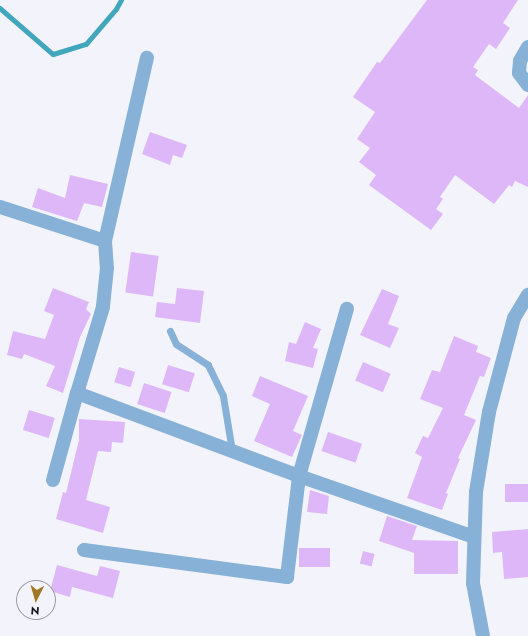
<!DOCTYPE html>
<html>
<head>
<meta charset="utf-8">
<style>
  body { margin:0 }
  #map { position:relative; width:528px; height:636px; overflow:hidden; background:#f3f4fb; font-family:Jost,sans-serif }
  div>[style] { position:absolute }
  .stream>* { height:4.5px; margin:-2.25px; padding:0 2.25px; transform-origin:2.25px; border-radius:2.25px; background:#42a7bc }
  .building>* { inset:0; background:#ddb7f8; transform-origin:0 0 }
  .service>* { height:7px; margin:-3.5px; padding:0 3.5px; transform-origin:3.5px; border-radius:3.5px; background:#87b1d6 }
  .minor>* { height:14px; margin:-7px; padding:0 7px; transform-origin:7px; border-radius:7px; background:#87b1d6 }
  span { translate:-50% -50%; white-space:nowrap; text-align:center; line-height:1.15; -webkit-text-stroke:3.5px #f3f4fb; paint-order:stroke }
  .north { position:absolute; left:16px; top:580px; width:40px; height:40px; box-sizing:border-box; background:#f3f4fb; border:1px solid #999ba4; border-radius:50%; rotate:185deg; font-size:11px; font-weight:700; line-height:16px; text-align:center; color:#131521 }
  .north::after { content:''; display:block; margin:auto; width:14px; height:18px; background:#a07726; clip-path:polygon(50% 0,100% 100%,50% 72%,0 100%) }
</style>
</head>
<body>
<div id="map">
  <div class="stream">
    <div style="left:0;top:8px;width:70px;rotate:41deg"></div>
    <div style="left:53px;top:54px;width:34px;rotate:-17deg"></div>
    <div style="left:86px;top:44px;width:46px;rotate:-49.4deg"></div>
    <div style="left:116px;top:9px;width:10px;rotate:-61deg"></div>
  </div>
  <div class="building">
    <div style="clip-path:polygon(427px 0,518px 0,503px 23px,510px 28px,496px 49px,489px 44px,473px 67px,478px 70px,475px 75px,519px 108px,528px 95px,528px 187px,515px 181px,512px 187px,509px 185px,494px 204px,455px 175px,440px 197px,443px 199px,436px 209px,443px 214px,431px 230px,369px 185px,376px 175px,359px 162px,370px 148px,357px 139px,375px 112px,353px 97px,377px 62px,380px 63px)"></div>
    <div style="clip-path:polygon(150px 132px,187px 145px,182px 158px,173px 155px,170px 165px,142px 154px)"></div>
    <div style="clip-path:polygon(70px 175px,108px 184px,102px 207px,84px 203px,77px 221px,32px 207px,38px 188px,65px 198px)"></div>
    <div style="left:131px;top:252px;width:28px;height:41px;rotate:8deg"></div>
    <div style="clip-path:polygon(53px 288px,89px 302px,86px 309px,91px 314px,80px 337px,63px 393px,46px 386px,55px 366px,24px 354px,22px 359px,7px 355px,13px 331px,45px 339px,54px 315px,44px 311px)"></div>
    <div style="clip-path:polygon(177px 288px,204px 291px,200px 323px,155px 317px,157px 302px,175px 304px)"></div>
    <div style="clip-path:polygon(382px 289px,399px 296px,388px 324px,399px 328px,390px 348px,360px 335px)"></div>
    <div style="clip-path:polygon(305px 322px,321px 329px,313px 348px,318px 349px,313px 368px,285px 361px,289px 342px,296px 344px)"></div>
    <div style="clip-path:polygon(454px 336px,478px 346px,476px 352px,491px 358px,484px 377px,480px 376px,464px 415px,476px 420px,458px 458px,460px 459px,446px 493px,448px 494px,442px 510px,407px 498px,422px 457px,415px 453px,423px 436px,428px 438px,443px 408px,420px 399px,432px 370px,440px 372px)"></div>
    <div style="left:363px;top:362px;width:30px;height:20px;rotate:23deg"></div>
    <div style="left:168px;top:365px;width:28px;height:20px;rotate:17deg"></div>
    <div style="left:119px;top:367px;width:17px;height:16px;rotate:17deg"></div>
    <div style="clip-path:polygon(260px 376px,308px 396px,293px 431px,302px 435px,292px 457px,254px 441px,270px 404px,252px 396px)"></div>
    <div style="left:144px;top:383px;width:29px;height:22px;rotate:18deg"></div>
    <div style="left:29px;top:410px;width:27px;height:21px;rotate:17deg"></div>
    <div style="clip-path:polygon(79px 419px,125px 422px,123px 443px,112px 442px,111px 452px,98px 451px,86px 500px,110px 507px,103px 533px,56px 519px,63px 492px,66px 493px,79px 440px)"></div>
    <div style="left:328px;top:432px;width:36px;height:20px;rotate:19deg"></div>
    <div style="left:505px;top:484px;width:23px;height:18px"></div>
    <div style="clip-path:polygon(310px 490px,329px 496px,327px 514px,307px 512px)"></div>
    <div style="clip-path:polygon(387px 516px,417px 526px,412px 540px,458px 541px,458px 574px,414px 574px,414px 553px,379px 541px)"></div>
    <div style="clip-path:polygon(528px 529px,528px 577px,504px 579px,502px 552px,493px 553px,492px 532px)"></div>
    <div style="left:299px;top:548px;width:31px;height:19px"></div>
    <div style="left:363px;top:551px;width:12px;height:13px;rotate:14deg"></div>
    <div style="clip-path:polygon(57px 565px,97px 576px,100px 566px,120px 571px,113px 598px,72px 587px,70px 597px,50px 591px)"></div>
  </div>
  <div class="service">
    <div style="left:170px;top:331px;width:14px;rotate:65deg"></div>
    <div style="left:176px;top:344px;width:38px;rotate:33deg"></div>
    <div style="left:208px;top:365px;width:34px;rotate:64deg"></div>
    <div style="left:223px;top:396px;width:56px;rotate:80.7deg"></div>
  </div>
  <div class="minor">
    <div style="left:528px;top:47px;width:16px;rotate:120deg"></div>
    <div style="left:520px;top:61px;width:12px;rotate:95deg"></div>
    <div style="left:519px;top:73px;width:15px;rotate:53deg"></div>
    <div style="left:0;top:207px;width:110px;rotate:17.9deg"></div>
    <div style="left:105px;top:241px;width:27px;rotate:86deg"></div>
    <div style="left:107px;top:268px;width:39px;rotate:96deg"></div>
    <div style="left:103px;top:307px;width:90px;rotate:106.8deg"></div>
    <div style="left:105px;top:241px;width:188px;rotate:-77.1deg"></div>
    <div style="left:53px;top:480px;width:90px;rotate:-74.6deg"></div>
    <div style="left:77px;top:393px;width:237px;rotate:20.5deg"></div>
    <div style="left:299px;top:476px;width:174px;rotate:-74deg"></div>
    <div style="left:84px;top:550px;width:205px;rotate:7.6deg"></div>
    <div style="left:287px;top:577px;width:102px;rotate:-83.2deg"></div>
    <div style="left:299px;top:476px;width:185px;rotate:19.2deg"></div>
    <div style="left:483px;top:636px;width:54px;rotate:-100.7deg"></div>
    <div style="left:473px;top:583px;width:91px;rotate:-88.1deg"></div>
    <div style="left:476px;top:492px;width:81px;rotate:-80.8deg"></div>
    <div style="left:489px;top:412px;width:97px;rotate:-75.1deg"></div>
    <div style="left:514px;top:318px;width:27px;rotate:-59deg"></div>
  </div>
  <div class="north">N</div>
</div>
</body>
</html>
